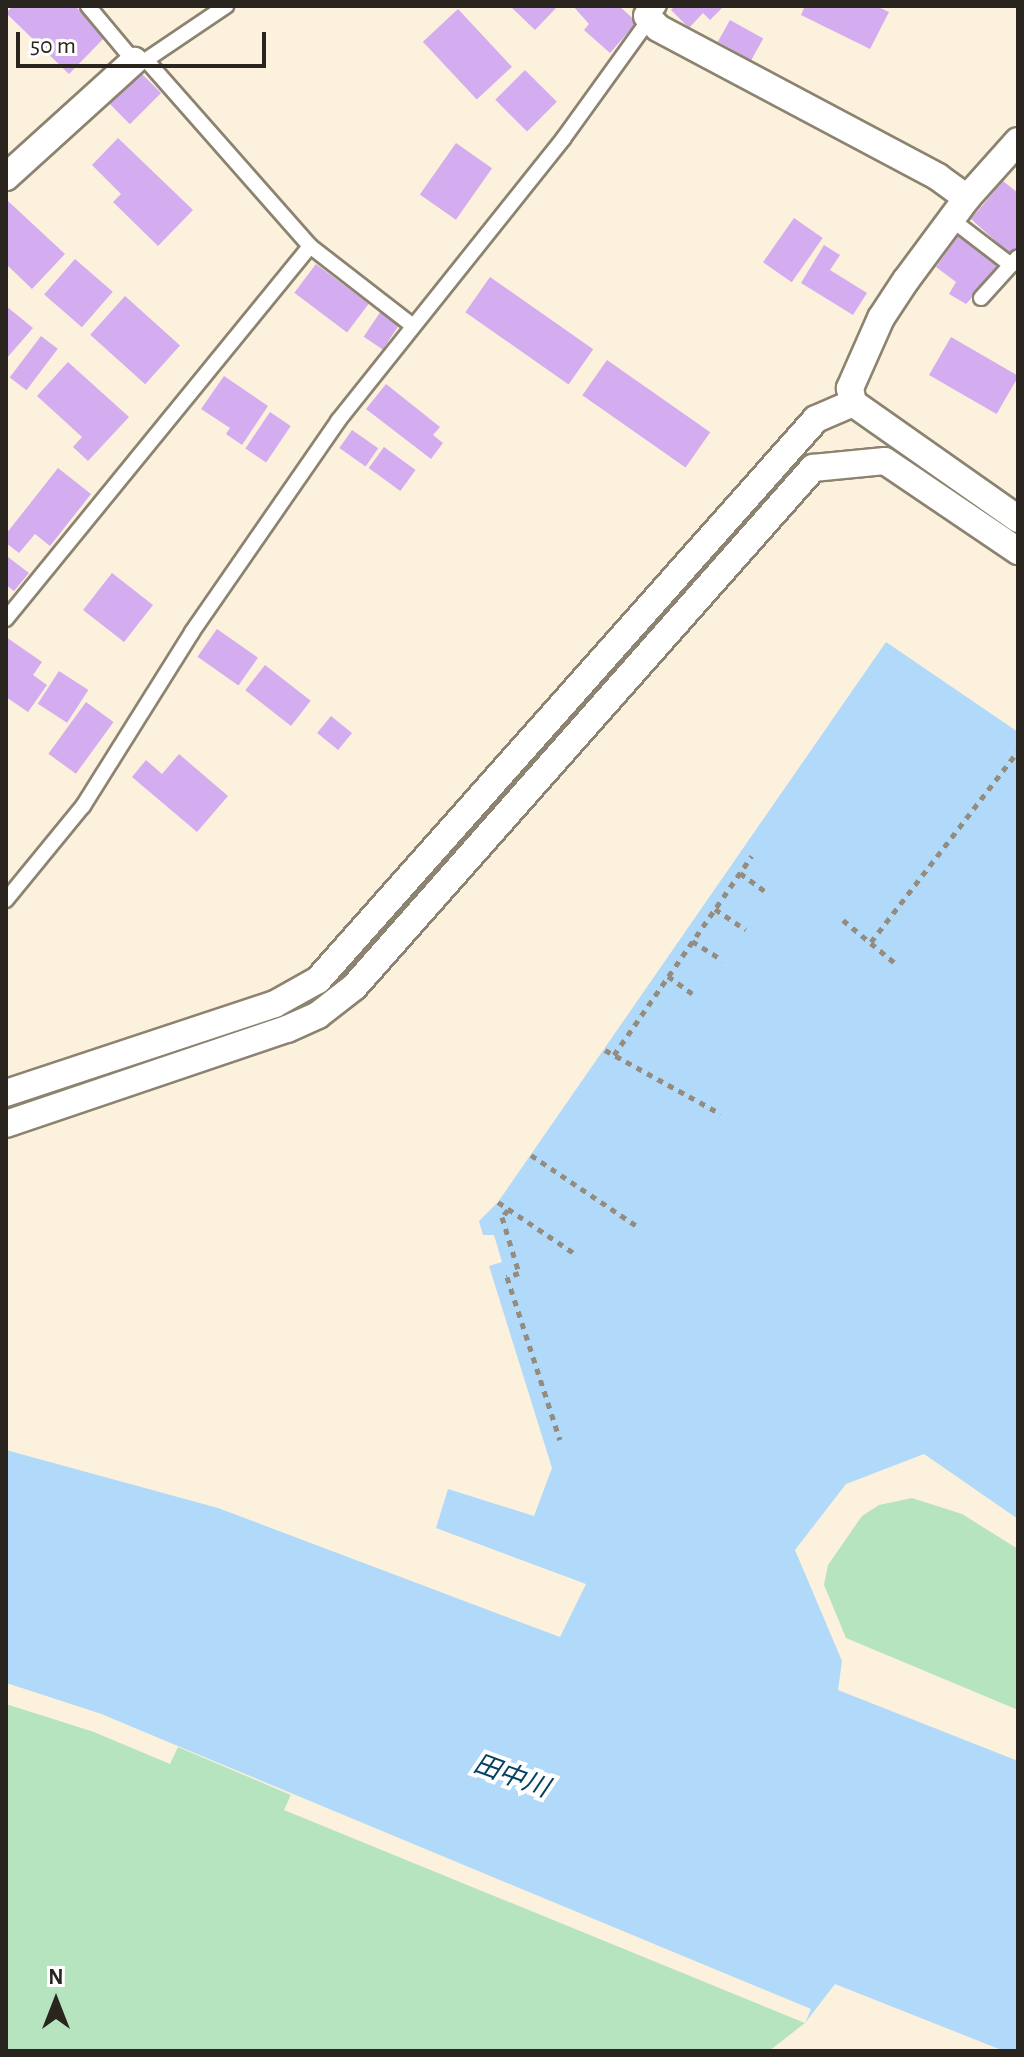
<!DOCTYPE html>
<html>
<head>
<meta charset="utf-8">
<style>
  body { margin:0 }
  #map { position:relative; width:1024px; height:2057px; overflow:hidden; background:#fcf1dc; font-family:"Alegreya Sans","Noto Sans JP",sans-serif }
  div>[style] { position:absolute }
  .green>* { inset:0; background:#b6e4bf }
  .water>* { inset:0; background:#b1dafa }
  .pier>* { inset:0; background:#fcf1dc }
  .building>* { inset:0; background:#d4acf0; transform-origin:0 0 }
  .path>* { height:5px; margin-top:-2.5px; transform-origin:0; background:repeating-linear-gradient(90deg,#948c7e 0 6px,transparent 0 12px) }
  .roads { filter:drop-shadow(2px 0 #8c8370) drop-shadow(-2px 0 #8c8370) drop-shadow(0 2px #8c8370) drop-shadow(0 -2px #8c8370) }
  .service>* { height:14px; margin:-7px; padding:0 7px; transform-origin:7px; border-radius:7px; background:#fff }
  .minor>* { height:26px; margin:-13px; padding:0 13px; transform-origin:13px; border-radius:13px; background:#fff }
  span { translate:-50% -50%; white-space:nowrap; text-align:center; line-height:1.15; -webkit-text-stroke:8px #fff; paint-order:stroke }
  .water-label { font-size:26px; color:#054162; font-style:italic }
  .frame { position:absolute; inset:0; border:8px solid #29251e; pointer-events:none }
  .north { position:absolute; left:16px; top:1961px; width:80px; height:80px; -webkit-text-stroke:6px #fff; paint-order:stroke; rotate:0deg; font-size:22px; font-weight:700; line-height:32px; text-align:center; color:#29251e }
  .north::after { content:''; display:block; margin:auto; width:28px; height:36px; background:#29251e; clip-path:polygon(50% 0,100% 100%,50% 72%,0 100%) }
  .scale { position:absolute; left:16px; top:32px; width:250px; height:36px; box-sizing:border-box; border:4px solid #29251e; border-top:0; padding-left:10px; font-size:24px; line-height:28px; white-space:nowrap; color:#29251e; -webkit-text-stroke:6px #fff; paint-order:stroke }
</style>
</head>
<body>
<div id="map">
  <div class="green">
    <div style="clip-path:polygon(912px 1498px,962px 1514px,1018px 1549px,1018px 1710px,846px 1638px,824px 1585px,828px 1565px,862px 1516px,879px 1505px)"></div>
    <div style="clip-path:polygon(6px 1704px,94px 1732px,170px 1764px,178px 1747px,291px 1795px,284px 1810px,805px 2023px,769px 2051px,6px 2051px)"></div>
  </div>
  <div class="water">
    <div style="clip-path:polygon(886px 642px,1018px 732px,1018px 1519px,924px 1454px,846px 1484px,795px 1550px,842px 1661px,838px 1690px,1018px 1761px,1018px 2051px,1004px 2051px,835px 1984px,805px 2023px,810px 2009px,101px 1714px,6px 1683px,6px 1450px,218px 1508px,560px 1637px,586px 1584px,436px 1528px,448px 1489px,534px 1516px,552px 1468px,489px 1266px,502px 1262px,494px 1235px,483px 1235px,479px 1221px,498px 1202px)"></div>
  </div>
  <div class="pier">
    <div style="clip-path:polygon(6px 1683px,101px 1714px,178px 1747px,176px 1750px)"></div>
    <div style="clip-path:polygon(291px 1795px,811px 2009px,805px 2023px,805px 2011px,289px 1799px)"></div>
  </div>
  <div class="building">
    <div style="clip-path:polygon(13px 6px,75px 6px,106px 36px,69px 74px,6px 13px)"></div>
    <div style="clip-path:polygon(510px 6px,558px 6px,535px 30px)"></div>
    <div style="clip-path:polygon(573px 6px,619px 6px,637px 22px,610px 53px,584px 30px,589px 24px)"></div>
    <div style="clip-path:polygon(675px 6px,724px 6px,710px 20px,703px 13px,689px 28px,671px 10px)"></div>
    <div style="clip-path:polygon(805px 6px,876px 6px,889px 12px,870px 49px,801px 15px)"></div>
    <div style="left:458px;top:9px;width:79px;height:48px;rotate:47deg"></div>
    <div style="left:730px;top:20px;width:38px;height:25px;rotate:29deg"></div>
    <div style="left:137px;top:69px;width:34px;height:44px;rotate:45deg"></div>
    <div style="left:525px;top:70px;width:45px;height:42px;rotate:45deg"></div>
    <div style="clip-path:polygon(118px 138px,193px 210px,158px 246px,113px 202px,121px 194px,92px 165px)"></div>
    <div style="left:456px;top:143px;width:44px;height:63px;rotate:35deg"></div>
    <div style="clip-path:polygon(1003px 181px,1018px 193px,1018px 246px,1010px 254px,971px 219px)"></div>
    <div style="clip-path:polygon(8px 201px,65px 254px,32px 289px,6px 264px)"></div>
    <div style="left:794px;top:218px;width:35px;height:54px;rotate:35deg"></div>
    <div style="clip-path:polygon(958px 236px,1002px 265px,966px 304px,949px 294px,956px 282px,936px 267px)"></div>
    <div style="clip-path:polygon(824px 245px,840px 255px,830px 270px,867px 293px,853px 315px,801px 283px)"></div>
    <div style="left:75px;top:259px;width:50px;height:47px;rotate:41deg"></div>
    <div style="left:316px;top:264px;width:66px;height:36px;rotate:37deg"></div>
    <div style="left:490px;top:277px;width:126px;height:43px;rotate:35deg"></div>
    <div style="left:125px;top:296px;width:74px;height:52px;rotate:42deg"></div>
    <div style="clip-path:polygon(6px 306px,33px 328px,6px 359px)"></div>
    <div style="left:381px;top:311px;width:23px;height:31px;rotate:34deg"></div>
    <div style="left:41px;top:336px;width:21px;height:52px;rotate:37deg"></div>
    <div style="left:951px;top:337px;width:78px;height:44px;rotate:30deg"></div>
    <div style="left:607px;top:360px;width:126px;height:43px;rotate:35deg"></div>
    <div style="clip-path:polygon(68px 362px,129px 417px,88px 461px,73px 447px,82px 437px,37px 396px)"></div>
    <div style="clip-path:polygon(224px 376px,268px 406px,242px 445px,226px 434px,230px 428px,201px 409px)"></div>
    <div style="clip-path:polygon(386px 384px,440px 427px,433px 435px,443px 443px,431px 459px,366px 409px)"></div>
    <div style="left:270px;top:412px;width:25px;height:44px;rotate:34deg"></div>
    <div style="left:352px;top:430px;width:32px;height:22px;rotate:35deg"></div>
    <div style="left:384px;top:447px;width:39px;height:26px;rotate:36deg"></div>
    <div style="clip-path:polygon(58px 468px,91px 494px,50px 546px,35px 534px,19px 553px,6px 543px,6px 534px)"></div>
    <div style="clip-path:polygon(8px 557px,29px 573px,14px 591px,6px 585px)"></div>
    <div style="left:112px;top:573px;width:52px;height:47px;rotate:38deg"></div>
    <div style="left:217px;top:629px;width:50px;height:34px;rotate:35deg"></div>
    <div style="clip-path:polygon(6px 637px,42px 662px,33px 675px,47px 685px,28px 712px,6px 697px)"></div>
    <div style="left:265px;top:665px;width:58px;height:32px;rotate:38deg"></div>
    <div style="left:59px;top:671px;width:35px;height:39px;rotate:33deg"></div>
    <div style="left:86px;top:702px;width:34px;height:64px;rotate:36deg"></div>
    <div style="left:331px;top:716px;width:27px;height:22px;rotate:39deg"></div>
    <div style="clip-path:polygon(179px 754px,228px 796px,197px 832px,132px 777px,146px 760px,162px 774px)"></div>
  </div>
  <div class="path">
    <div style="left:740px;top:873px;width:32px;rotate:36deg"></div>
    <div style="left:715px;top:909px;width:37px;rotate:34deg"></div>
    <div style="left:843px;top:920px;width:67px;rotate:39.6deg"></div>
    <div style="left:692px;top:941px;width:36px;rotate:32deg"></div>
    <div style="left:871px;top:942px;width:241px;rotate:-52.4deg"></div>
    <div style="left:668px;top:976px;width:32px;rotate:36deg"></div>
    <div style="left:605px;top:1050px;width:132px;rotate:28.9deg"></div>
    <div style="left:614px;top:1055px;width:242px;rotate:-55.3deg"></div>
    <div style="left:531px;top:1155px;width:129px;rotate:33.9deg"></div>
    <div style="left:498px;top:1202px;width:92px;rotate:33.9deg"></div>
    <div style="left:508px;top:1210px;width:9px;rotate:131deg"></div>
    <div style="left:502px;top:1217px;width:59px;rotate:73.1deg"></div>
    <div style="left:519px;top:1273px;width:13px;rotate:162deg"></div>
    <div style="left:507px;top:1277px;width:171px;rotate:72deg"></div>
  </div>
  <div class="roads">
    <div class="service">
      <div style="left:88px;top:6px;width:72px;rotate:50.1deg"></div>
      <div style="left:134px;top:61px;width:12px;rotate:-5deg"></div>
      <div style="left:146px;top:60px;width:97px;rotate:-34deg"></div>
      <div style="left:951px;top:219px;width:76px;rotate:37.5deg"></div>
      <div style="left:310px;top:246px;width:130px;rotate:37.8deg"></div>
      <div style="left:981px;top:298px;width:55px;rotate:-47.9deg"></div>
      <div style="left:6px;top:619px;width:481px;rotate:-50.8deg"></div>
      <div style="left:310px;top:246px;width:248px;rotate:-131.4deg"></div>
      <div style="left:6px;top:900px;width:122px;rotate:-50.7deg"></div>
      <div style="left:83px;top:806px;width:205px;rotate:-57.9deg"></div>
      <div style="left:192px;top:632px;width:257px;rotate:-55.3deg"></div>
      <div style="left:338px;top:421px;width:361px;rotate:-51.4deg"></div>
      <div style="left:563px;top:139px;width:164px;rotate:-54.2deg"></div>
    </div>
    <div class="minor">
      <div style="left:647px;top:16px;width:16px;rotate:47deg"></div>
      <div style="left:658px;top:28px;width:317px;rotate:28deg"></div>
      <div style="left:938px;top:177px;width:36px;rotate:36deg"></div>
      <div style="left:1018px;top:141px;width:76px;rotate:131.8deg"></div>
      <div style="left:967px;top:198px;width:102px;rotate:126.6deg"></div>
      <div style="left:906px;top:280px;width:45px;rotate:123.3deg"></div>
      <div style="left:881px;top:318px;width:77px;rotate:113.9deg"></div>
      <div style="left:850px;top:388px;width:15px;rotate:79deg"></div>
      <div style="left:853px;top:403px;width:202px;rotate:35.1deg"></div>
      <div style="left:6px;top:177px;width:173px;rotate:-42.2deg"></div>
      <div style="left:6px;top:1093px;width:283px;rotate:-18.3deg"></div>
      <div style="left:275px;top:1004px;width:49px;rotate:-29.2deg"></div>
      <div style="left:318px;top:980px;width:750px;rotate:-48.4deg"></div>
      <div style="left:816px;top:419px;width:40px;rotate:-23.4deg"></div>
      <div style="left:6px;top:1124px;width:297px;rotate:-18.7deg"></div>
      <div style="left:287px;top:1029px;width:34px;rotate:-24deg"></div>
      <div style="left:318px;top:1015px;width:46px;rotate:-37.9deg"></div>
      <div style="left:354px;top:987px;width:693px;rotate:-48.51deg"></div>
      <div style="left:813px;top:468px;width:72px;rotate:-5.6deg"></div>
      <div style="left:885px;top:461px;width:161px;rotate:34.1deg"></div>
    </div>
  </div>
  <div class="water-label">
    <span style="left:511px;top:1777px;rotate:20deg">田中川</span>
  </div>
  <div class="frame"></div>
  <div class="north">N</div>
  <div class="scale">50 m</div>
</div>
</body>
</html>
